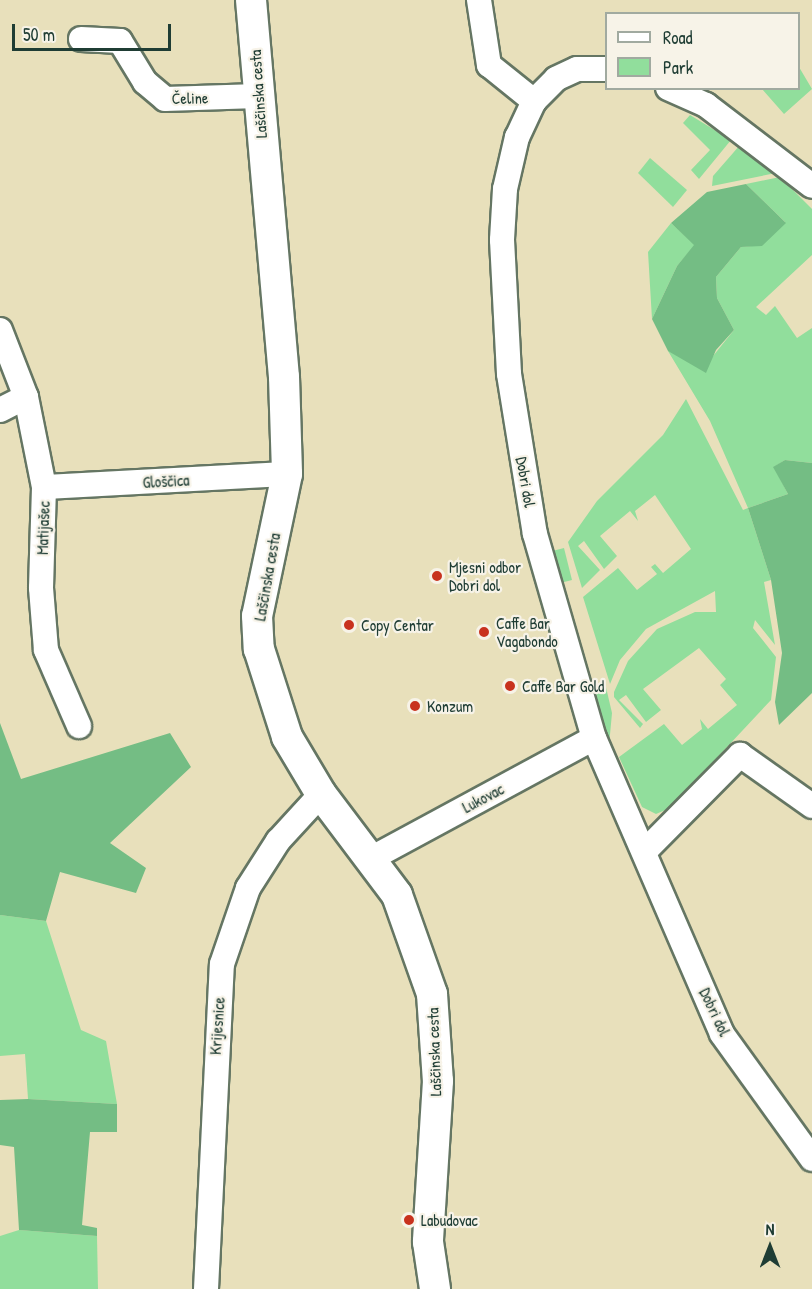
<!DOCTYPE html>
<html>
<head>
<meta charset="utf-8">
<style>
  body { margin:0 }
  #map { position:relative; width:812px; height:1289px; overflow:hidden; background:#e8e0bb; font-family:"Patrick Hand",sans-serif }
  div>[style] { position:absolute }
  .green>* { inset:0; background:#91de9c; transform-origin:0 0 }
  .forest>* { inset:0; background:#74bd84 }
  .roads { filter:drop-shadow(2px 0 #657663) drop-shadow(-2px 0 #657663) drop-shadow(0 2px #657663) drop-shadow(0 -2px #657663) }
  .minor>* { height:24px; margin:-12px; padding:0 12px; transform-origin:12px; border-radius:12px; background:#fff }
  .major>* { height:30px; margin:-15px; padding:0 15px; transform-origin:15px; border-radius:15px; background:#fff }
  .dots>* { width:16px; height:16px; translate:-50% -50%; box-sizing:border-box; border:3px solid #f7f3e8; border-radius:50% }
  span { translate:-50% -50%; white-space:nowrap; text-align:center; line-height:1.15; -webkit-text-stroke:4.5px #f7f3e8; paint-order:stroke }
  .street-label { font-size:16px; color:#1f3d34 }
  .poi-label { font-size:16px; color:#1f3d34 }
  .left { translate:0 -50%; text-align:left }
  .legend { position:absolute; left:605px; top:12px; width:195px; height:78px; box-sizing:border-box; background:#f7f3e8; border:2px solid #a1aaa0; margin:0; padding:8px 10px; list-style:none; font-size:18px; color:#1f3d34 }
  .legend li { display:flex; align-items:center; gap:12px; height:30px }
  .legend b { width:30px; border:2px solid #a1aaa0 }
  .north { position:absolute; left:740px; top:1217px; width:60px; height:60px; -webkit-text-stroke:4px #f7f3e8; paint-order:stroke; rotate:0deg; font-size:16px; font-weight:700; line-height:24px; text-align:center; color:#1f3d34 }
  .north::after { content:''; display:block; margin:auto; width:21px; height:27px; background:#1f3d34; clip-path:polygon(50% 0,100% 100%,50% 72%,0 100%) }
  .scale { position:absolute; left:12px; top:24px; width:159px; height:27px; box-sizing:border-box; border:3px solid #1f3d34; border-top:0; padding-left:8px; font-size:18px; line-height:21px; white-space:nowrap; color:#1f3d34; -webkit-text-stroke:4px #f7f3e8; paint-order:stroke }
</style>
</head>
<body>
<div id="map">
  <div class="green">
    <div style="clip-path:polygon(799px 67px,812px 89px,784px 114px,762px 89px,754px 89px,798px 88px)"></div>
    <div style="clip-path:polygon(690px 115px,731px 140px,699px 179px,691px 170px,710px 150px,683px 123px)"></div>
    <div style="clip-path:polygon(740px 145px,776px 173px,712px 186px,713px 176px)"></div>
    <div style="clip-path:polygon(650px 158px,687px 190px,673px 207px,638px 173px)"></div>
    <div style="clip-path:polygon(780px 177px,812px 209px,812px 255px,756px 307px,766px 315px,775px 306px,797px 338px,812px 328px,812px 463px,785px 460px,774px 467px,788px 494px,748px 508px,771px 580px,764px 582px,775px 645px,755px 620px,753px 628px,776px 657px,771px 700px,670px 808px,656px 814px,642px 807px,619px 757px,664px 724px,682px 745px,702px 729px,700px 719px,708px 729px,737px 705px,720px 685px,726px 679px,699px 648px,643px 689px,661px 710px,646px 722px,626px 695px,619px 700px,643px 724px,640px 728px,614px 697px,614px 692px,628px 661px,657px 629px,695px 612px,716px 612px,715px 591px,646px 629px,620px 660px,610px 684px,583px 597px,618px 568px,637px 590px,657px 574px,651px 567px,655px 564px,663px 573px,691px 549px,655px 495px,635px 511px,638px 521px,630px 511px,600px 536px,617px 556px,604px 569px,584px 541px,578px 546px,600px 570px,582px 588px,568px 542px,597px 501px,663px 435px,686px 399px,743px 510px,748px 508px,710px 421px,668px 351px,709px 361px,734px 330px,717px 298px,716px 277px,741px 247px,762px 245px,785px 222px,746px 184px)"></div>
    <div style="clip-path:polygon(671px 223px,695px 245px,677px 266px,652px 319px,648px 252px)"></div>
    <div style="left:564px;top:548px;width:33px;height:15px;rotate:76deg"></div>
    <div style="clip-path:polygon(605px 683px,612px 713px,609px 745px,591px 689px)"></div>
    <div style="clip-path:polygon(0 915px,46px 921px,81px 1030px,106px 1041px,117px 1104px,28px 1099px,25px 1054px,0 1056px)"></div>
    <div style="clip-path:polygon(19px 1230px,97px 1236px,98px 1289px,0 1289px,0 1236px)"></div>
  </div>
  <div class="forest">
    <div style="clip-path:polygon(746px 184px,786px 223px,762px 246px,741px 247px,716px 277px,717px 298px,734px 330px,716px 350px,706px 373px,668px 351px,652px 319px,677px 266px,694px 245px,671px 223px,707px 192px)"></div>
    <div style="clip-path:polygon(785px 460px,812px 463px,812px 693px,779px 725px,775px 702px,782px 653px,771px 580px,748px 508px,788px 494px,773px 467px)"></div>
    <div style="clip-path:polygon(0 723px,21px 779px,170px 733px,191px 767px,110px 843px,146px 868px,136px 893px,60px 872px,46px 921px,0 915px)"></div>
    <div style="clip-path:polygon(28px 1099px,117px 1104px,117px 1132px,90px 1132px,82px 1225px,97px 1228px,97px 1236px,19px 1230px,14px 1147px,0 1145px,0 1100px)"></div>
  </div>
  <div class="roads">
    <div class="minor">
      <div style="left:479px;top:0;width:66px;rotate:81.3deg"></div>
      <div style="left:489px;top:65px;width:58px;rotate:38.7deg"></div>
      <div style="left:81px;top:39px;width:39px;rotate:3deg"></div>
      <div style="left:120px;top:41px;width:48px;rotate:58.6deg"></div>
      <div style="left:145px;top:82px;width:26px;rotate:40deg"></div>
      <div style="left:165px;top:99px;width:93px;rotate:-1.8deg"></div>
      <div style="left:606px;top:69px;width:29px;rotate:180deg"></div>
      <div style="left:577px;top:69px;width:23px;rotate:155deg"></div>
      <div style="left:556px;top:79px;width:31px;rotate:135deg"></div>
      <div style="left:534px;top:101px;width:40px;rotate:115deg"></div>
      <div style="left:517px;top:137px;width:53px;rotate:103deg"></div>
      <div style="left:505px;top:189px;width:51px;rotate:93.4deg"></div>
      <div style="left:502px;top:240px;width:134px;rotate:87deg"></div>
      <div style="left:509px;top:374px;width:162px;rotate:80.8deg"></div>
      <div style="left:535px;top:534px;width:212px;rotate:73.9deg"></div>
      <div style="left:594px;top:738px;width:322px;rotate:66.6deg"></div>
      <div style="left:722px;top:1034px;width:154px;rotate:54.2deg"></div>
      <div style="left:668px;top:88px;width:42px;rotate:24.1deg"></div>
      <div style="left:706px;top:105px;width:133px;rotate:37.4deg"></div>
      <div style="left:0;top:330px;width:72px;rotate:68.8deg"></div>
      <div style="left:26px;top:397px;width:92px;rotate:78.7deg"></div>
      <div style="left:44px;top:487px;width:101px;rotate:91.7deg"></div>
      <div style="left:41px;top:588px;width:62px;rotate:85.4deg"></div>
      <div style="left:46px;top:650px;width:83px;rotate:66.5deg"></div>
      <div style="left:0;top:410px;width:29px;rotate:-27deg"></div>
      <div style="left:44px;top:487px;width:243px;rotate:-3.1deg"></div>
      <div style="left:646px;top:850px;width:134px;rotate:-45.3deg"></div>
      <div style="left:740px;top:755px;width:88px;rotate:35.3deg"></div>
      <div style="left:372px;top:858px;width:252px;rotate:-28.4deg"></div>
      <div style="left:206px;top:1289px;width:325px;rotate:-87.2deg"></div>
      <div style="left:222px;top:964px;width:80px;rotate:-71.1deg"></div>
      <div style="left:248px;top:888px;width:56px;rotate:-57.4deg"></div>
      <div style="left:278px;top:841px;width:64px;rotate:-47.5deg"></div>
    </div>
    <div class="major">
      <div style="left:251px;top:0;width:378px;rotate:85deg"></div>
      <div style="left:284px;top:377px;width:97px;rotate:88.2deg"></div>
      <div style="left:287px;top:474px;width:145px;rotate:101.9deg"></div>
      <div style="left:257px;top:616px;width:33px;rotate:87deg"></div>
      <div style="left:259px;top:649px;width:92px;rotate:72.3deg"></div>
      <div style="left:287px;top:737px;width:66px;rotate:59.2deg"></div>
      <div style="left:321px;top:794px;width:126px;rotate:53deg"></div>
      <div style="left:397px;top:895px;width:105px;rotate:70.5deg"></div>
      <div style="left:432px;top:994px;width:87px;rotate:86.1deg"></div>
      <div style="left:438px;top:1081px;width:161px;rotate:93.6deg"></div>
      <div style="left:428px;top:1242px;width:48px;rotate:81.5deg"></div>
    </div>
  </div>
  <div class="dots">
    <div style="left:437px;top:576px;background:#c8321e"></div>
    <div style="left:349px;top:625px;background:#c8321e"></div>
    <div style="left:484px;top:632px;background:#c8321e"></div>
    <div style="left:510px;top:686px;background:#c8321e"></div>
    <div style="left:415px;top:706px;background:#c8321e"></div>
    <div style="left:409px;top:1220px;background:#c8321e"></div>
  </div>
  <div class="street-label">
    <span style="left:258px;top:94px;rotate:-94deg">Laščinska cesta</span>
    <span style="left:190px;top:98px;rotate:-1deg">Čeline</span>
    <span style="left:166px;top:481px;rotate:-3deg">Gloščica</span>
    <span style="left:526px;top:482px;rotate:80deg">Dobri dol</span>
    <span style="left:43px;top:528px;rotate:-88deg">Matijašec</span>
    <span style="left:267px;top:577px;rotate:-80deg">Laščinska cesta</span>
    <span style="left:483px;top:798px;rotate:-28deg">Lukovac</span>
    <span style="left:715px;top:1012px;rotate:65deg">Dobri dol</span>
    <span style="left:217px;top:1026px;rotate:-86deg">Krijesnice</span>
    <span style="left:434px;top:1052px;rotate:-92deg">Laščinska cesta</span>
  </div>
  <div class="poi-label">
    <span class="left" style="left:449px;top:576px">Mjesni odbor<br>Dobri dol</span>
    <span class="left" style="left:496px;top:632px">Caffe Bar<br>Vagabondo</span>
    <span class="left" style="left:361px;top:625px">Copy Centar</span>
    <span class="left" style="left:522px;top:686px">Caffe Bar Gold</span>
    <span class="left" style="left:427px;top:706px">Konzum</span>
    <span class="left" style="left:421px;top:1220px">Labudovac</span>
  </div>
  <ul class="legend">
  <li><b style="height:8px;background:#fff"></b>Road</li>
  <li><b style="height:16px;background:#91de9c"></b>Park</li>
  </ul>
  <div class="north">N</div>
  <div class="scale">50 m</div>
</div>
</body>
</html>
